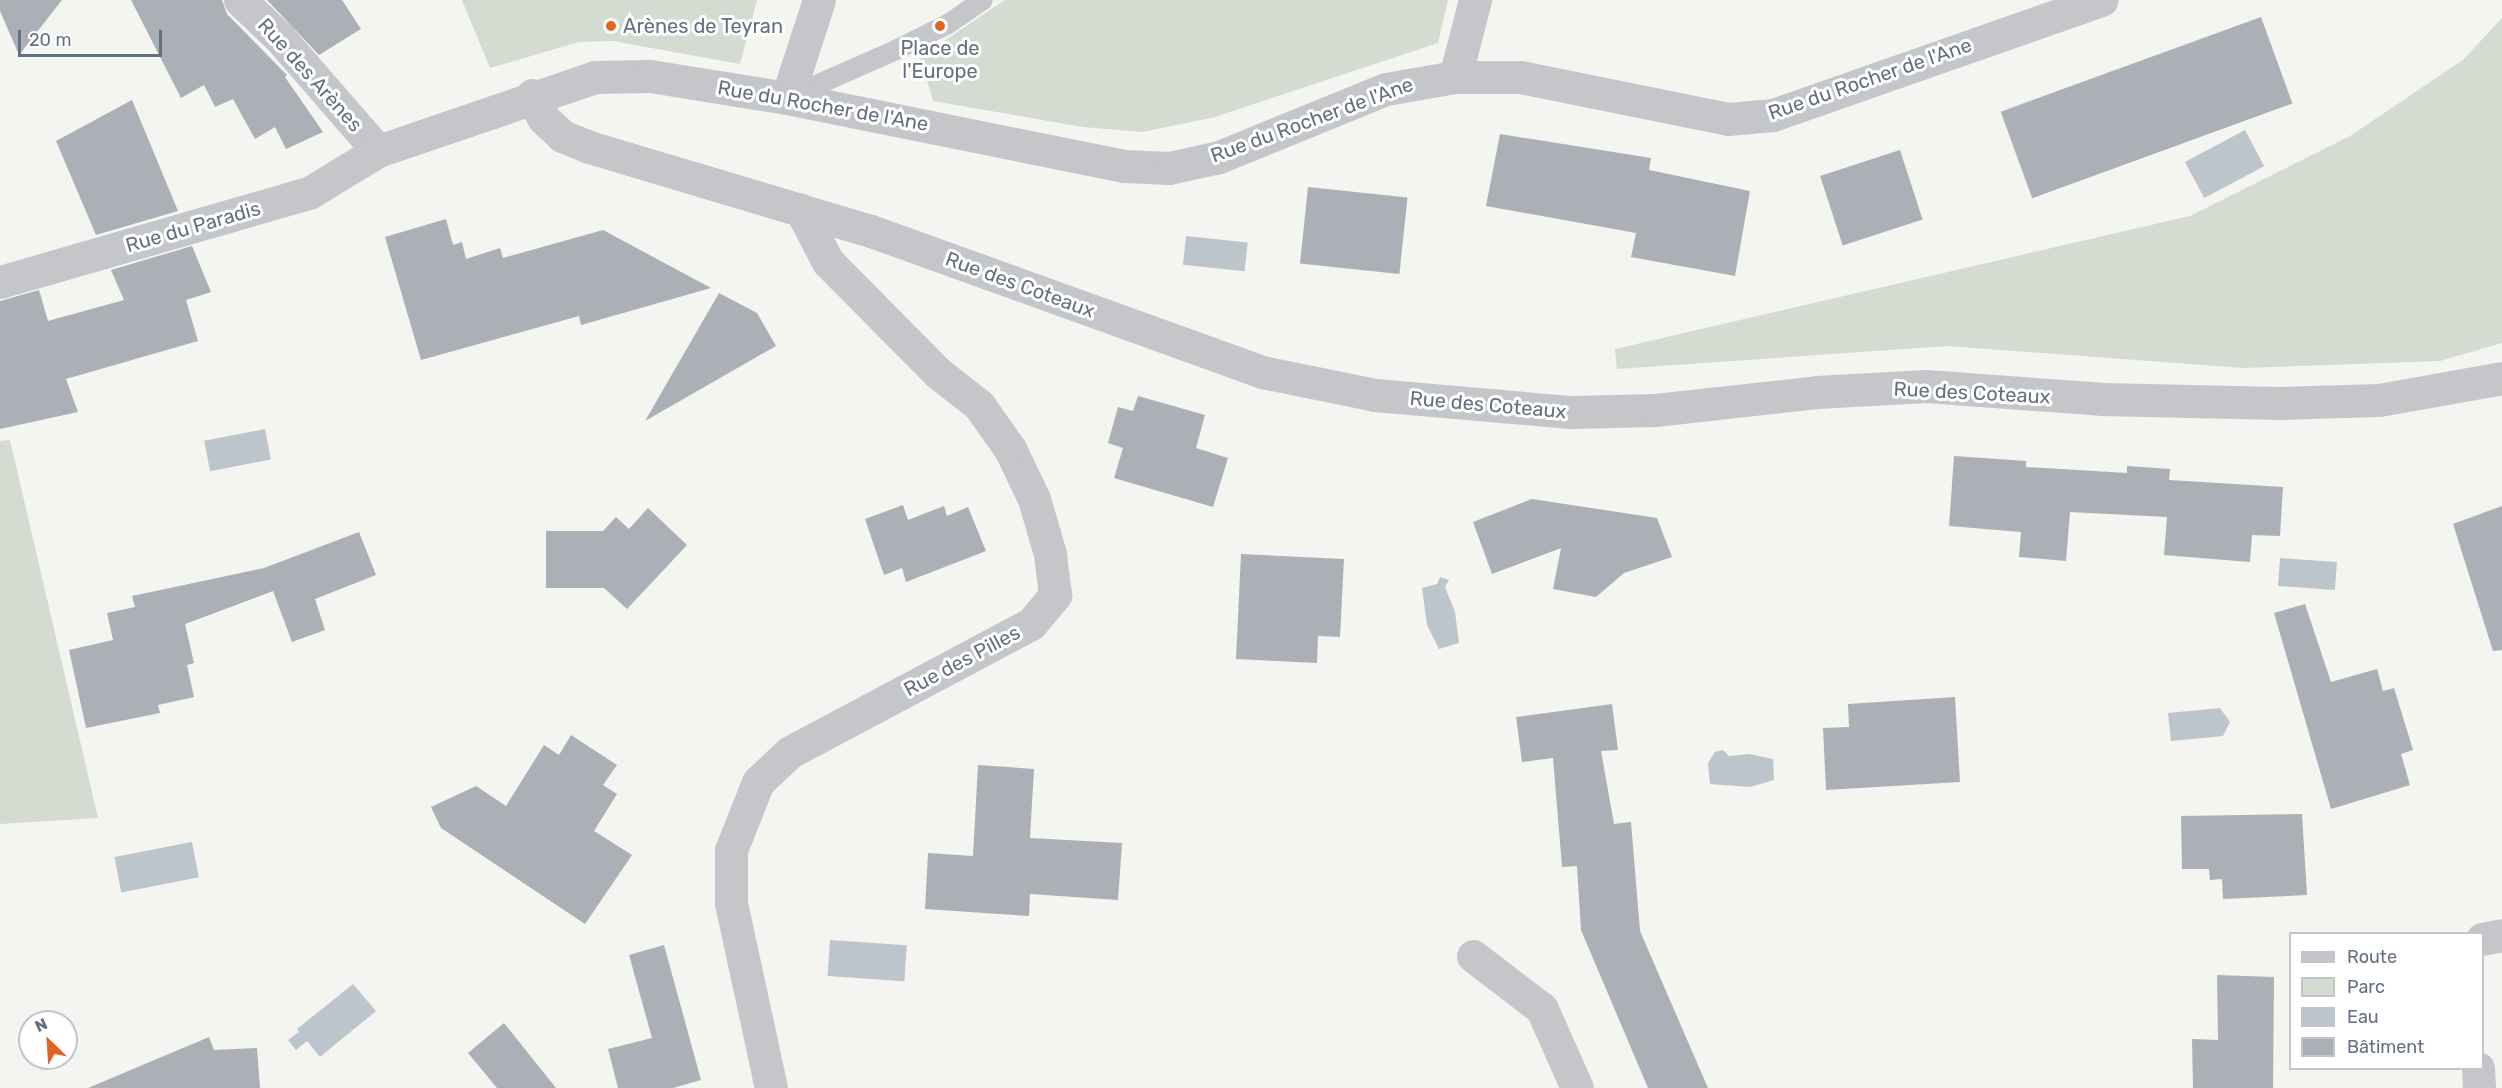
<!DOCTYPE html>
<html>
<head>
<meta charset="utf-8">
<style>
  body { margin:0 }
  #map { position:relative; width:2502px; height:1088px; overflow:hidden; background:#f4f4f0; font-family:Rubik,sans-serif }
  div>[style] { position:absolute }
  .green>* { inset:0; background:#d4dbd1 }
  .water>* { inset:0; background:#bcc5cc; transform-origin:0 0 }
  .building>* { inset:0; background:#aab0b6; transform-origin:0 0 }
  .service>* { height:20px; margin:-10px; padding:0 10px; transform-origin:10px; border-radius:10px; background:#c4c6ca }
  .minor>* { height:33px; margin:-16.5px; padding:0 16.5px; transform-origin:16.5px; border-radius:16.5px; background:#c4c6ca }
  .dots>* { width:16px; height:16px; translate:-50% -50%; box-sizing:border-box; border:3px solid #fff; border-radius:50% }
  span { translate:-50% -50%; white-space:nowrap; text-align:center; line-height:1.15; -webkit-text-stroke:6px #fff; paint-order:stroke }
  .poi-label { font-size:20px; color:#637081 }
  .left { translate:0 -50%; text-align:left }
  .street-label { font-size:20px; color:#637081 }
  .legend { position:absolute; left:2289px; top:932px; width:195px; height:138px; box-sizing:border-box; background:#fff; border:2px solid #c1c6cd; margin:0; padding:8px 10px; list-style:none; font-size:18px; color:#637081 }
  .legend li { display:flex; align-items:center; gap:12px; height:30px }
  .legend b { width:30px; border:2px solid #c1c6cd }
  .north { position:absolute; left:18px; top:1010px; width:60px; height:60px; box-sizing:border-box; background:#fff; border:2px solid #c1c6cd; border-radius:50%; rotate:335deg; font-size:16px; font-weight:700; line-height:24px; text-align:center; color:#637081 }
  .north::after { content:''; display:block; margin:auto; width:21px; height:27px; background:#e36421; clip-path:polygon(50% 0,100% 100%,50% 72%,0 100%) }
  .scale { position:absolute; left:18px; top:30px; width:144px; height:27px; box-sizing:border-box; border:3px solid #637081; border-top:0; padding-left:8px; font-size:18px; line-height:21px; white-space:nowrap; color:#637081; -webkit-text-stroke:4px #fff; paint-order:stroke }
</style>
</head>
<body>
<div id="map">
  <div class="green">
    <div style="clip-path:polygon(462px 0,757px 0,740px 64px,613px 41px,579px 42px,490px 68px)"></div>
    <div style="clip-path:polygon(1005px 0,1448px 0,1438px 43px,1215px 117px,1143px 132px,1083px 127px,933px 101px,920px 57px)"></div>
    <div style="clip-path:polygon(2502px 18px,2502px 343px,2440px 361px,2244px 368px,1948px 346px,1617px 369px,1615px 349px,2190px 216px,2350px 136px,2463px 60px)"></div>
    <div style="clip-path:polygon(10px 440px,98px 818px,0 824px,0 441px)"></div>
  </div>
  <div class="water">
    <div style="left:2245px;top:130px;width:41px;height:68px;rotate:62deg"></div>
    <div style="left:1186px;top:236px;width:62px;height:29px;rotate:6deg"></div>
    <div style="left:265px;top:429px;width:31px;height:62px;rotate:79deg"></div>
    <div style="left:2280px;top:558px;width:57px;height:28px;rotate:4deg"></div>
    <div style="clip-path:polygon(1440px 577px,1449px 580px,1445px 587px,1455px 612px,1459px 643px,1439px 649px,1427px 625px,1422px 588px,1437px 584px)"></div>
    <div style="clip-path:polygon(2220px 708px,2230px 722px,2223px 736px,2171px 741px,2168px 713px)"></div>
    <div style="clip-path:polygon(1723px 750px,1729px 756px,1749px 754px,1773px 759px,1774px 780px,1750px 787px,1710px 784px,1708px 763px,1715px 752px)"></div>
    <div style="left:192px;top:842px;width:36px;height:79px;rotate:79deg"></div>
    <div style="left:830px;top:940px;width:77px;height:36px;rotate:4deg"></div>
    <div style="clip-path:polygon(353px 984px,376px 1011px,320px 1057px,307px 1041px,296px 1050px,288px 1040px,299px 1032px,297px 1029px)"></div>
  </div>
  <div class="building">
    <div style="clip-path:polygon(0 0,62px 0,19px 55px,0 11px)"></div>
    <div style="clip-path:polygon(131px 0,222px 0,227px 14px,287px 75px,285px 77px,323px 132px,286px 149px,275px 127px,255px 139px,233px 99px,215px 107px,204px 85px,181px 98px)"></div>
    <div style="clip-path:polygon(267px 0,342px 0,361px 29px,319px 55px)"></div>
    <div style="left:2261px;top:17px;width:92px;height:277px;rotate:70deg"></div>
    <div style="clip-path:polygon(132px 100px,178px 211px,96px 235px,56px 141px)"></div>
    <div style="clip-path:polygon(1500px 134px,1651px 158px,1649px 170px,1750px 191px,1735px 276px,1631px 257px,1636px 233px,1486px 206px)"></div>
    <div style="left:1900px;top:150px;width:73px;height:84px;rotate:72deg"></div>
    <div style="left:1308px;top:187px;width:100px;height:77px;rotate:6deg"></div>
    <div style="clip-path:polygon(446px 219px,453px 245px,462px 242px,466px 259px,500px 248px,503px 258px,603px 230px,711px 288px,581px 325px,579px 316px,421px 360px,385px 237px)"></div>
    <div style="clip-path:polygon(192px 246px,211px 292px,186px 300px,198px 341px,66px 379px,78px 412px,0 429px,0 301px,39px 290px,48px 321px,124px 300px,111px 270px)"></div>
    <div style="clip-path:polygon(719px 293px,757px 313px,776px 346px,645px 421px)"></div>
    <div style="clip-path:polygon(1138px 396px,1205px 415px,1196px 448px,1228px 458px,1213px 507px,1114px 478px,1123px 448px,1108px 443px,1118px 407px,1133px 411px)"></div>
    <div style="clip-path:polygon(1954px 456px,2026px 461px,2026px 467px,2127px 473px,2127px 466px,2170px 469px,2169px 480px,2283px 487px,2280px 536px,2252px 535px,2250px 562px,2164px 555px,2167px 517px,2070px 512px,2066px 561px,2019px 557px,2021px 532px,1949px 526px)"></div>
    <div style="clip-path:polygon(1532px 499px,1657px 518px,1672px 557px,1624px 573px,1596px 597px,1553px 589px,1561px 548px,1492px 574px,1473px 522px)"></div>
    <div style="clip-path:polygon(903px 505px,908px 520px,944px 506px,947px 516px,968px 507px,986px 551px,906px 582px,902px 568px,884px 575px,865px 519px)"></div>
    <div style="clip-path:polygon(2502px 506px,2502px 650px,2493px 651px,2453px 524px)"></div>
    <div style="clip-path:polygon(648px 508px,687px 545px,627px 609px,604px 588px,546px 588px,546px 531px,603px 531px,616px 517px,629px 529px)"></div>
    <div style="clip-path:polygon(359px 532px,376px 575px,315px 599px,325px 630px,292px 642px,273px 591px,185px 624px,194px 663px,187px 665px,194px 697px,158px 705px,160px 713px,86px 728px,69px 650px,113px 640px,107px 613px,135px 607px,132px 596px,264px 568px)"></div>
    <div style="clip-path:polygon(1241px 554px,1344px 559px,1340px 637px,1318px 636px,1317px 663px,1236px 659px)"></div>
    <div style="clip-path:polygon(2305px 604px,2331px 682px,2377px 669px,2383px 691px,2394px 688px,2413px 750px,2401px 754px,2410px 785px,2331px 809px,2274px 613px)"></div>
    <div style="clip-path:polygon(1955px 697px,1960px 782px,1826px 790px,1823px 728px,1849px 727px,1848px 704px)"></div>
    <div style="clip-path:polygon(1612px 704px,1618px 750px,1601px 751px,1614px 824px,1631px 822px,1640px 931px,1708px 1088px,1648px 1088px,1581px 930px,1577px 866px,1562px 867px,1553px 758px,1522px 762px,1516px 717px)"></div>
    <div style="clip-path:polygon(571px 735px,617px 765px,603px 785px,617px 794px,594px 831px,632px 855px,585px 924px,441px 828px,431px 807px,476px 786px,506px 806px,544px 745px,559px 755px)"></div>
    <div style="clip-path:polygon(978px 765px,1034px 769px,1030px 838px,1122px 843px,1118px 900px,1030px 894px,1029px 916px,925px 909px,928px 853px,973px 856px)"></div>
    <div style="clip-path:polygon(2302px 814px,2307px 895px,2223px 899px,2222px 879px,2210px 880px,2209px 869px,2182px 869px,2181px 816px)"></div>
    <div style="clip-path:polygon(664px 945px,701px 1080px,673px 1088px,618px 1088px,608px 1049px,652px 1038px,629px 955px)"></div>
    <div style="clip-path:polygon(2217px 975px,2274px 977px,2273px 1088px,2193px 1088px,2192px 1039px,2218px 1040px)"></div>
    <div style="clip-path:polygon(504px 1023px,556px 1088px,497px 1088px,468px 1053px)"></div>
    <div style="clip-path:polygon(209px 1037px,214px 1050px,257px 1048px,260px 1088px,88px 1088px)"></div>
  </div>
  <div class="service">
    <div style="left:789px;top:97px;width:117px;rotate:-23.7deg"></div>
    <div style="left:896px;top:50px;width:58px;rotate:-26.6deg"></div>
    <div style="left:948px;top:24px;width:42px;rotate:-34.4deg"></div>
  </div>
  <div class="minor">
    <div style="left:240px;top:0;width:54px;rotate:43.5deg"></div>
    <div style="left:279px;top:37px;width:151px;rotate:49deg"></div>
    <div style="left:1455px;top:77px;width:80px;rotate:-75.4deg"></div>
    <div style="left:532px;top:95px;width:25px;rotate:64deg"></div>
    <div style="left:543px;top:118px;width:26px;rotate:43deg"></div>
    <div style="left:562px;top:136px;width:29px;rotate:22deg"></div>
    <div style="left:589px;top:147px;width:294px;rotate:16.6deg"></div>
    <div style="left:871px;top:231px;width:416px;rotate:19.8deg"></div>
    <div style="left:1262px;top:372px;width:115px;rotate:11.5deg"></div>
    <div style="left:1375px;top:395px;width:197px;rotate:5deg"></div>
    <div style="left:1571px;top:412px;width:84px;rotate:-1.4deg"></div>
    <div style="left:1655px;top:410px;width:163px;rotate:-6.3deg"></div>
    <div style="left:1817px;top:392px;width:109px;rotate:-3.2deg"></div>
    <div style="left:1926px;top:386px;width:175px;rotate:4.2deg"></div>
    <div style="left:2101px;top:399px;width:179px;rotate:1.3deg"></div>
    <div style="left:2280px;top:403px;width:99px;rotate:-1.7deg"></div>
    <div style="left:2379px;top:400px;width:125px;rotate:-10.1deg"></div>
    <div style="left:787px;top:98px;width:103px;rotate:-71.9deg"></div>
    <div style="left:0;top:282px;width:322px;rotate:-16.1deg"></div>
    <div style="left:309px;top:193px;width:81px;rotate:-31.3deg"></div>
    <div style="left:378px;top:151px;width:229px;rotate:-18.8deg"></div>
    <div style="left:595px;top:77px;width:55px;rotate:-1deg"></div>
    <div style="left:650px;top:76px;width:139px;rotate:9.1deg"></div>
    <div style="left:787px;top:98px;width:344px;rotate:11.4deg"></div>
    <div style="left:1124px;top:166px;width:45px;rotate:2.5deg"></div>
    <div style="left:1169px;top:168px;width:51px;rotate:-12.4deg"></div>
    <div style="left:1219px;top:157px;width:180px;rotate:-22.2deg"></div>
    <div style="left:1386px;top:89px;width:70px;rotate:-9.9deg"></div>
    <div style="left:1455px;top:77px;width:65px"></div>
    <div style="left:1520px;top:77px;width:212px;rotate:11.4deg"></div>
    <div style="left:1728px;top:119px;width:45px;rotate:-5.1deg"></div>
    <div style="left:1773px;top:115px;width:348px;rotate:-19.3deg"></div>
    <div style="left:2482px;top:939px;width:20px;rotate:-11deg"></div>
    <div style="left:1473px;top:956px;width:87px;rotate:37.5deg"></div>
    <div style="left:1542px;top:1009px;width:86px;rotate:66.1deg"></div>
    <div style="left:2478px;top:1068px;width:20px;rotate:87deg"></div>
    <div style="left:771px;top:1088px;width:189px;rotate:-102.2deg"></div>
    <div style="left:731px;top:903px;width:53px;rotate:-90deg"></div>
    <div style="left:731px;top:850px;width:73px;rotate:-68.3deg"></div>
    <div style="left:758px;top:782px;width:44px;rotate:-43.2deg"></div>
    <div style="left:790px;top:752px;width:273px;rotate:-28deg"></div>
    <div style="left:1031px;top:624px;width:38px;rotate:-50deg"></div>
    <div style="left:1055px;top:595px;width:41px;rotate:-97deg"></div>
    <div style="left:1050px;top:554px;width:57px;rotate:-106.2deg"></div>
    <div style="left:1034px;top:499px;width:55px;rotate:-115.6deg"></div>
    <div style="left:1010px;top:449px;width:54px;rotate:-125.2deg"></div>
    <div style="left:979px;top:405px;width:52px;rotate:-142deg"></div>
    <div style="left:938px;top:373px;width:156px;rotate:-134.7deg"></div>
    <div style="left:828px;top:262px;width:59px;rotate:-117.4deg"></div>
  </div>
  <div class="dots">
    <div style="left:611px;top:26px;background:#e36421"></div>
    <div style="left:940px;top:26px;background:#e36421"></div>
  </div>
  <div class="poi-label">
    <span class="left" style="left:623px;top:26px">Arènes de Teyran</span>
    <span style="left:940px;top:60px">Place de<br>l'Europe</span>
  </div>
  <div class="street-label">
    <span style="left:310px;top:75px;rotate:48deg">Rue des Arènes</span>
    <span style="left:1870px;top:79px;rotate:-19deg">Rue du Rocher de l'Ane</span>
    <span style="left:823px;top:106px;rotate:10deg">Rue du Rocher de l'Ane</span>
    <span style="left:1312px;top:120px;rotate:-20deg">Rue du Rocher de l'Ane</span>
    <span style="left:193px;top:227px;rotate:-16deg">Rue du Paradis</span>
    <span style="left:1020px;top:285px;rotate:20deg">Rue des Coteaux</span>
    <span style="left:1972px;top:393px;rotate:3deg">Rue des Coteaux</span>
    <span style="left:1488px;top:405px;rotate:5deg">Rue des Coteaux</span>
    <span style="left:962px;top:661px;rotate:-28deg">Rue des Pilles</span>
  </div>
  <ul class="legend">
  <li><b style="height:8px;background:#c4c6ca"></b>Route</li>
  <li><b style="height:16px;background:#d4dbd1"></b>Parc</li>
  <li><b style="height:16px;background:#bcc5cc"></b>Eau</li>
  <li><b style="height:16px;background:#aab0b6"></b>Bâtiment</li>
  </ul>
  <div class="north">N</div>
  <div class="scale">20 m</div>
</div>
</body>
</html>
